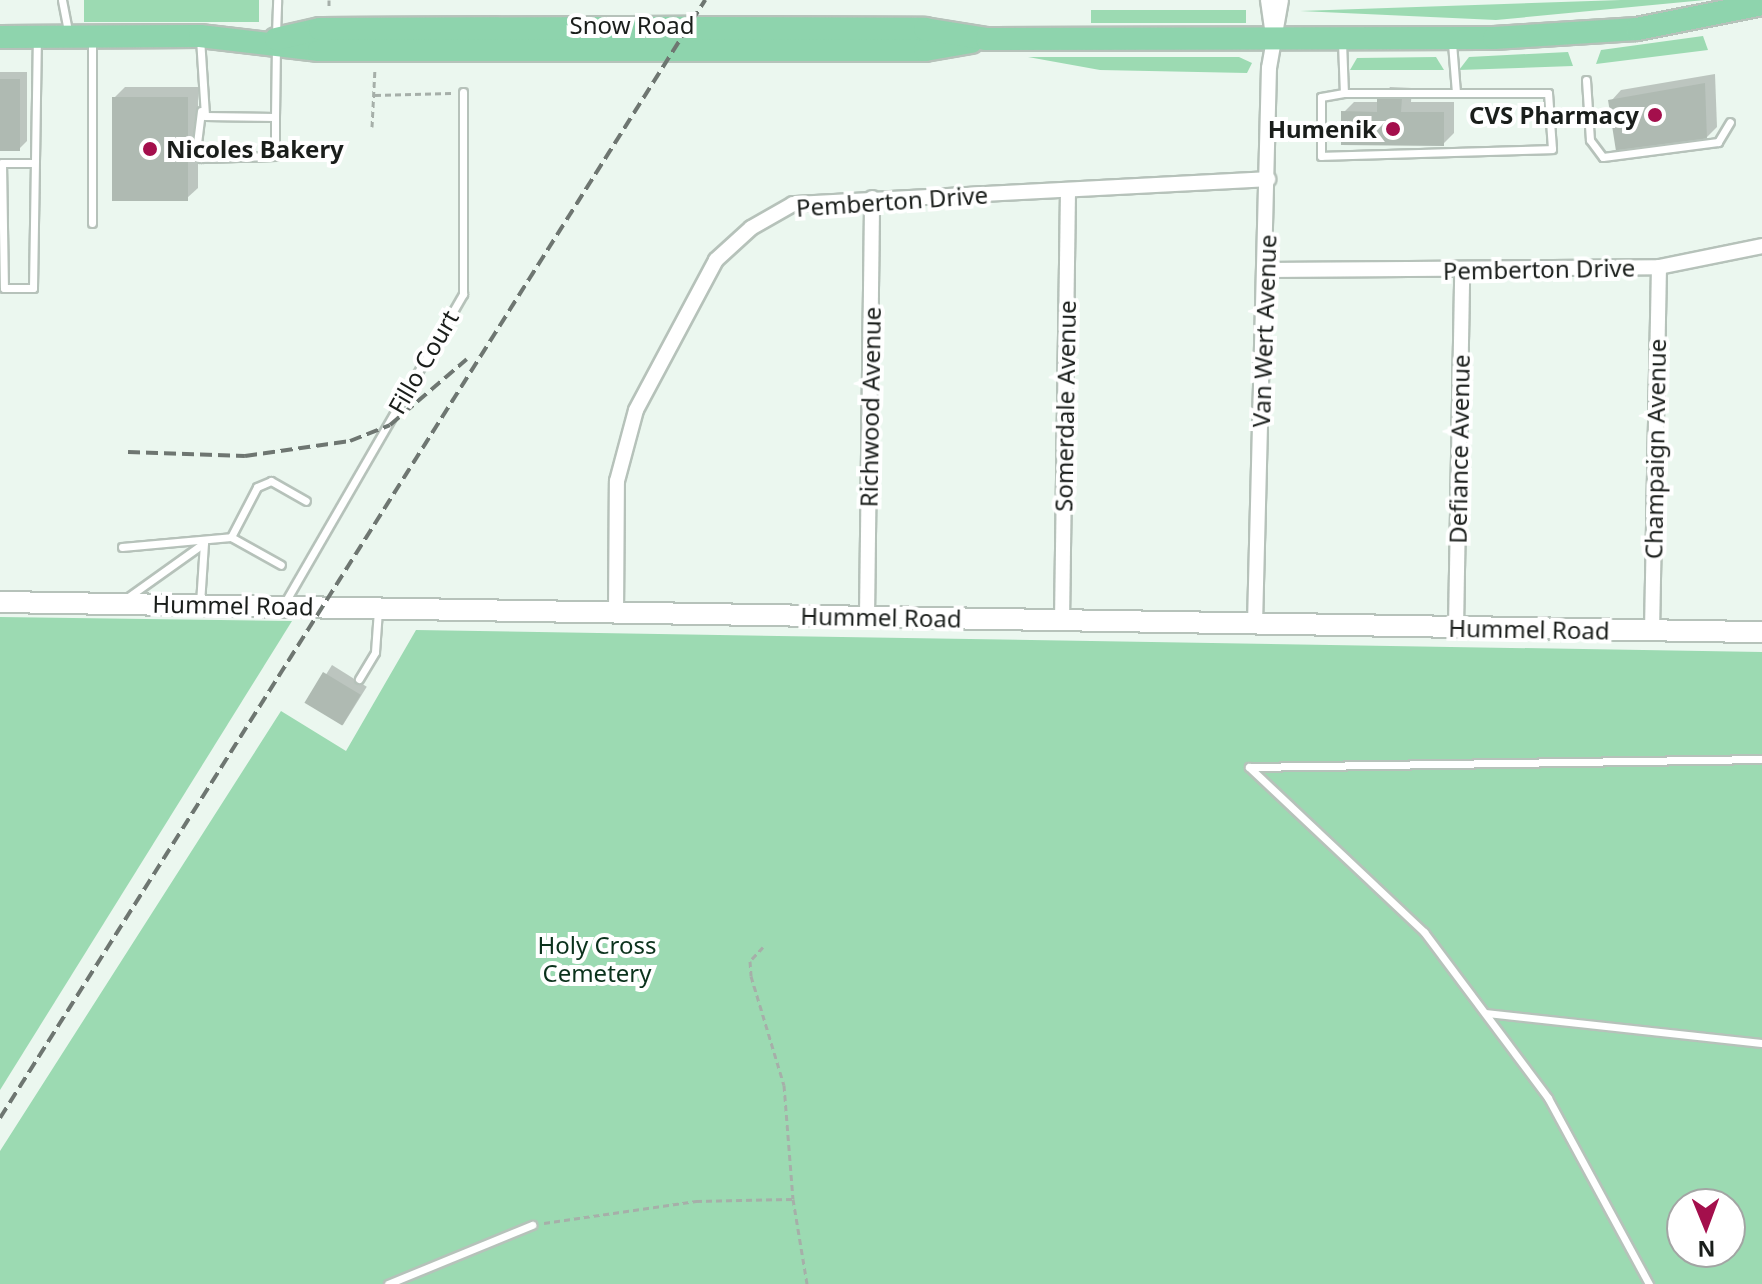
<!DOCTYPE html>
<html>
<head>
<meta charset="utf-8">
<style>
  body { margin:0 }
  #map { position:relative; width:1762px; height:1284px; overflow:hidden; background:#ebf7ef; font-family:"Noto Sans",sans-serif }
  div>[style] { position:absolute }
  .green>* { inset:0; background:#9cdab2; transform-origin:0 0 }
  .shadow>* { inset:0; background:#0003; transform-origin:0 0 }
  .building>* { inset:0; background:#afbab2; transform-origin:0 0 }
  .path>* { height:3px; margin-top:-1.5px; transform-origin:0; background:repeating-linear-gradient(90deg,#a6afa9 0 6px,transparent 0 10px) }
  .roads { filter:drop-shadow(2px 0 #b6c2ba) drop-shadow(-2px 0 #b6c2ba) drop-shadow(0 2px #b6c2ba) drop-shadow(0 -2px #b6c2ba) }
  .lane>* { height:7px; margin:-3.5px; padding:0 3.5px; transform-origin:3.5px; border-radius:3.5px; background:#fff }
  .street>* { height:14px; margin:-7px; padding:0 7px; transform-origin:7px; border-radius:7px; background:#fff }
  .secondary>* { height:20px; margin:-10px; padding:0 10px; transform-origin:10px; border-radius:10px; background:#fff }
  .primary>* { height:22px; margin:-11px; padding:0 11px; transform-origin:11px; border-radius:11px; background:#8ed4ad }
  .rail>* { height:4px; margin-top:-2px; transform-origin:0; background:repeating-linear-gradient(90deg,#6e7671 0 12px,transparent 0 18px) }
  .dots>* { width:22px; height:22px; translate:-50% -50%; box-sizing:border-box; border:4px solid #fff; border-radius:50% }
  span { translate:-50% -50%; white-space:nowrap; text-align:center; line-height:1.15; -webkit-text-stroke:8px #fff; paint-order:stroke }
  .street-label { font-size:24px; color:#1a1e1b }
  .poi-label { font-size:24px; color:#1a1e1b; font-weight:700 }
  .right { translate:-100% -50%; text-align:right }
  .left { translate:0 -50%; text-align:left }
  .park-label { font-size:24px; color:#0b321c }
  .north { position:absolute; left:1666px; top:1188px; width:80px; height:80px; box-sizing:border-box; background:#fff; border:2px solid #a3a5a4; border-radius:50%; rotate:179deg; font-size:22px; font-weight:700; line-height:32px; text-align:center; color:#1a1e1b }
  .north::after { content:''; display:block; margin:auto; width:28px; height:36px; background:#a40f4c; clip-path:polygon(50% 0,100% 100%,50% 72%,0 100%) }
</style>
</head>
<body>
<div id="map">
  <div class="green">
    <div style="left:84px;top:0;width:175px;height:22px"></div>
    <div style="clip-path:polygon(1621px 0,1705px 0,1496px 20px,1300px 11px)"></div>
    <div style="left:1091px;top:10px;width:155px;height:13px"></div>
    <div style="clip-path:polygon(1703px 36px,1708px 50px,1596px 64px,1601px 50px)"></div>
    <div style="clip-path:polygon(1568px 52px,1573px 66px,1459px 70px,1469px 57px)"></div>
    <div style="clip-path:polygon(1028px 57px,1239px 57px,1252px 63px,1247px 73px,1100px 70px)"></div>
    <div style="clip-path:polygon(1436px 57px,1444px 70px,1350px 70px,1357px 58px)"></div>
    <div style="clip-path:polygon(0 617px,292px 621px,0 1090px)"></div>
    <div style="clip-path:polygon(evenodd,416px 630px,1762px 652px,1762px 1284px,0 1284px,0 1151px,281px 711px,346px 751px,416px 630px,1682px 1204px,1730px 1204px,1730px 1252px,1682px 1252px,1682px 1204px)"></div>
  </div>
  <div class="shadow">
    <div style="clip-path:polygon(0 72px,27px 72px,27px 141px,19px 149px,0 149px)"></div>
    <div style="clip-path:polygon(1715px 74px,1717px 127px,1706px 138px,1611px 101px,1621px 90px)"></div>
    <div style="clip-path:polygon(125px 87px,198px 87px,198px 188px,187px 198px,114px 98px)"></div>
    <div style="clip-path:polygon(1390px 87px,1412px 88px,1411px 102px,1454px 102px,1454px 133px,1443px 144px,1344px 112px,1354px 102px,1379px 102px)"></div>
    <div style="left:332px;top:665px;width:41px;height:45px;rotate:32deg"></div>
  </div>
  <div class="building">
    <div style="left:0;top:79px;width:20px;height:72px"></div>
    <div style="clip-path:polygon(1705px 83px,1707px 140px,1616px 151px,1608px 100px)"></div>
    <div style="left:112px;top:97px;width:76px;height:104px"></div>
    <div style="clip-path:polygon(1377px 97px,1402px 98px,1401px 112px,1444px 112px,1444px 146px,1341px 145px,1341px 111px,1377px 112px)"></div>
    <div style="left:323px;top:672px;width:44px;height:36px;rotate:31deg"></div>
  </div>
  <div class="path">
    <div style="left:329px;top:0;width:7px;rotate:90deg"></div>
    <div style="left:375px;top:95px;width:76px;rotate:-1.5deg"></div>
    <div style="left:372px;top:127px;width:59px;rotate:-87.1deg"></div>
    <div style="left:763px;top:947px;width:19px;rotate:133deg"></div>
    <div style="left:750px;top:961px;width:15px;rotate:86deg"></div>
    <div style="left:751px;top:976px;width:114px;rotate:73.2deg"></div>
    <div style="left:784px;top:1085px;width:114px;rotate:85.5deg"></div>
    <div style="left:544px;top:1223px;width:154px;rotate:-8.2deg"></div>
    <div style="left:696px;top:1201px;width:97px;rotate:-1.2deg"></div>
    <div style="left:793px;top:1199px;width:86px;rotate:80.6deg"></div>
  </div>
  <div class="roads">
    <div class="lane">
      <div style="left:62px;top:0;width:36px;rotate:79deg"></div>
      <div style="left:276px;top:34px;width:34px;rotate:-88deg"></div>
      <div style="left:200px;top:38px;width:78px;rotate:86.3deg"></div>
      <div style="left:205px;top:116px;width:70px;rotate:0.8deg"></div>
      <div style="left:275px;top:117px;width:70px;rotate:-89.2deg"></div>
      <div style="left:92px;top:39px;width:184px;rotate:90deg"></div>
      <div style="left:1342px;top:42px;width:51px;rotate:87.8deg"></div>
      <div style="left:1452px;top:43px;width:50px;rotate:85.4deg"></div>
      <div style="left:1586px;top:80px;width:60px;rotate:86.2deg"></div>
      <div style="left:1590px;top:140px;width:21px;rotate:53deg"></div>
      <div style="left:1603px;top:157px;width:116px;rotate:-7.4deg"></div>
      <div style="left:1718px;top:142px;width:23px;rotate:-59deg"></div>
      <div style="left:1344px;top:93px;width:204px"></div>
      <div style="left:1548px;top:93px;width:56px;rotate:85.9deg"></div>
      <div style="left:1552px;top:149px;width:231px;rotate:178.3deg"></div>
      <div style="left:1321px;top:156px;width:59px;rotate:-90deg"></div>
      <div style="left:1321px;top:97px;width:23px;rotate:-10deg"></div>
      <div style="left:201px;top:111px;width:41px;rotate:97deg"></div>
      <div style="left:196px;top:152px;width:8px;rotate:50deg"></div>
      <div style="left:201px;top:158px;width:74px;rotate:-1.5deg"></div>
      <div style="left:275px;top:156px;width:39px;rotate:-90deg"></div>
      <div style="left:34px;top:163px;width:32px;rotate:180deg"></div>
      <div style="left:2px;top:163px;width:125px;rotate:89.1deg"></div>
      <div style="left:4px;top:288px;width:29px"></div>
      <div style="left:33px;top:288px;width:248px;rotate:-89.1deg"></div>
      <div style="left:231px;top:537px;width:56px;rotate:-62.5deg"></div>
      <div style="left:257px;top:487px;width:15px;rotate:-23deg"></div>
      <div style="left:271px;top:481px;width:40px;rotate:29.7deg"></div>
      <div style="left:122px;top:547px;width:109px;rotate:-5.2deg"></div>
      <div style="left:231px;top:537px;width:57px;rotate:29.2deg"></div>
      <div style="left:124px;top:600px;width:98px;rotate:-35.5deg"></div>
      <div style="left:204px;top:543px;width:61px;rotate:93.8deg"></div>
      <div style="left:284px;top:604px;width:358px;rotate:-60deg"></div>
      <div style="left:463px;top:294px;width:202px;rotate:-90deg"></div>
      <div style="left:359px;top:679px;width:31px;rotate:-59deg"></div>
      <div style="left:375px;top:652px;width:42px;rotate:-85.9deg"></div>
      <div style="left:1249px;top:767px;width:241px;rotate:43.3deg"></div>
      <div style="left:1424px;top:932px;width:207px;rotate:53.2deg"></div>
      <div style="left:1548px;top:1098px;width:212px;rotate:61.5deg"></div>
      <div style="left:1249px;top:767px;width:513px;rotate:-0.89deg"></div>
      <div style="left:1486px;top:1013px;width:278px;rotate:6.2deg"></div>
      <div style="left:388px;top:1284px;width:156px;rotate:-22.3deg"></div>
    </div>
    <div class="street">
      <div style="left:1268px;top:0;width:30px;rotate:82deg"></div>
      <div style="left:1266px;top:270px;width:393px;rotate:-0.4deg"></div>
      <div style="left:1659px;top:267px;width:105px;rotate:-11.5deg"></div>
      <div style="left:616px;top:613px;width:132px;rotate:-89.6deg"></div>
      <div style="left:617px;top:481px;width:73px;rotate:-75deg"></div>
      <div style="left:636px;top:410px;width:170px;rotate:-61.9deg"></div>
      <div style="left:716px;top:260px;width:47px;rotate:-42.4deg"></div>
      <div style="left:751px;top:228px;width:48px;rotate:-29.7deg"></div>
      <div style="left:793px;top:204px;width:476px;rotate:-3deg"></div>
      <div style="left:867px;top:617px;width:419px;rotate:-89.3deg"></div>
      <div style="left:1062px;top:621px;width:430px;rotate:-89.2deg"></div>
      <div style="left:1255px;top:624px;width:556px;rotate:-88.56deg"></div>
      <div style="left:1269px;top:68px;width:69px;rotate:-80deg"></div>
      <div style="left:1456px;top:628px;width:358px;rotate:-89deg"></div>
      <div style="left:1652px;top:631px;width:364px;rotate:-88.9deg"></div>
    </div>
    <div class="secondary">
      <div style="left:0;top:602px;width:1762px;rotate:0.98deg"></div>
    </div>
    <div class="primary">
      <div style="left:0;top:37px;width:200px;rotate:-0.3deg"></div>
      <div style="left:200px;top:36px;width:120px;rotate:6.7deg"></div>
      <div style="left:319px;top:50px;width:606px"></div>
      <div style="left:925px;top:50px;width:47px;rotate:-9.9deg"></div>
      <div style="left:276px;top:39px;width:45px;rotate:-12.8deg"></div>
      <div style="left:320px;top:29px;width:370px;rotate:-0.2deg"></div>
      <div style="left:690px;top:28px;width:235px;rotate:0.2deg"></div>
      <div style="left:925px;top:29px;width:63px;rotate:9.2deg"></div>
      <div style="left:987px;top:39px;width:507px;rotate:-0.11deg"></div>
      <div style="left:1494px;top:38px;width:143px;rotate:-3.6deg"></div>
      <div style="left:1637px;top:29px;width:127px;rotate:-11.3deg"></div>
    </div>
  </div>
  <div class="rail">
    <div style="left:128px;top:452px;width:117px;rotate:2deg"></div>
    <div style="left:245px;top:456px;width:106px;rotate:-8.1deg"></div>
    <div style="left:350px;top:441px;width:43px;rotate:-21.8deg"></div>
    <div style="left:390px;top:425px;width:101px;rotate:-40.6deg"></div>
    <div style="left:0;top:1118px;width:1322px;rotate:-57.76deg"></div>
  </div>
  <div class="dots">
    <div style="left:1655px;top:115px;background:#a40f4c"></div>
    <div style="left:1393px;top:129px;background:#a40f4c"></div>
    <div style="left:150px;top:149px;background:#a40f4c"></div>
  </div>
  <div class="street-label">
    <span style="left:632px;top:25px">Snow Road</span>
    <span style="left:892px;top:201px;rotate:-4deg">Pemberton Drive</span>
    <span style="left:1539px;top:269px;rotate:-1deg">Pemberton Drive</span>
    <span style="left:1264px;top:331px;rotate:-88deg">Van Wert Avenue</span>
    <span style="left:423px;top:362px;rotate:-60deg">Fillo Court</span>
    <span style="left:1065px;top:406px;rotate:-89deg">Somerdale Avenue</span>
    <span style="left:870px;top:407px;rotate:-89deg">Richwood Avenue</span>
    <span style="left:1459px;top:449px;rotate:-89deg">Defiance Avenue</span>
    <span style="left:1655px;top:449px;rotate:-89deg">Champaign Avenue</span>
    <span style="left:233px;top:605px;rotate:1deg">Hummel Road</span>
    <span style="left:881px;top:617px;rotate:1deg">Hummel Road</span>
    <span style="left:1529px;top:629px;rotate:1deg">Hummel Road</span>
  </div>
  <div class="poi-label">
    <span class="right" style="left:1639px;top:115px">CVS Pharmacy</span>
    <span class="right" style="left:1377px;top:129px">Humenik</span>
    <span class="left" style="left:166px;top:149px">Nicoles Bakery</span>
  </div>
  <div class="park-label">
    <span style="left:597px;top:959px">Holy Cross<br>Cemetery</span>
  </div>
  <div class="north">N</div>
</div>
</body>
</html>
